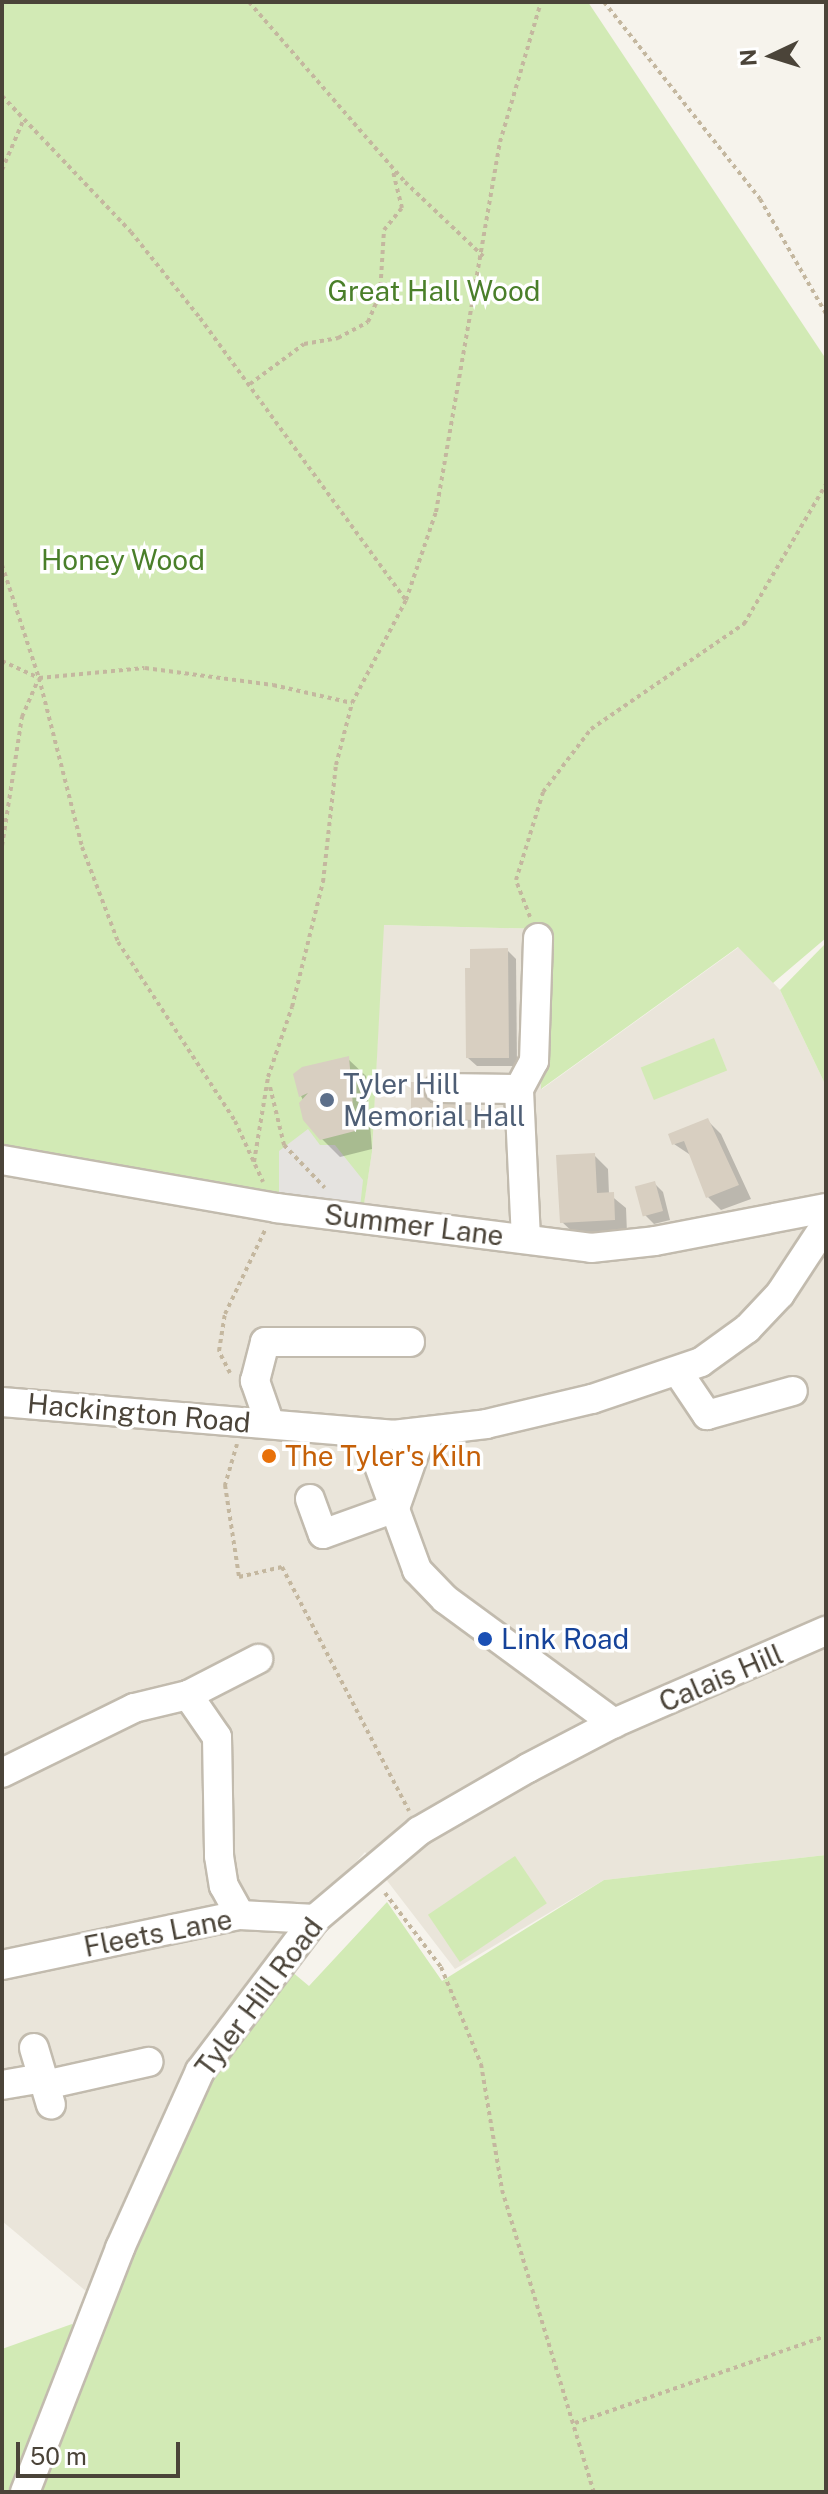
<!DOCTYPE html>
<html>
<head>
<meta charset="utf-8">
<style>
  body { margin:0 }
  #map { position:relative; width:828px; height:2494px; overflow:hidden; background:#f6f3ec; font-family:"Public Sans",sans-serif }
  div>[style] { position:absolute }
  .residential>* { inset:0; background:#eae5da }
  .green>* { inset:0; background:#d2eab5; transform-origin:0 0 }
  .parking>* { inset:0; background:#e5e3e0 }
  .shadow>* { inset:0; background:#0003 }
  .building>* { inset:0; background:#d8cfc1; transform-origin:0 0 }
  .path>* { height:4px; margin-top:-2px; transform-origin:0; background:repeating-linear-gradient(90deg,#c4b79f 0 4px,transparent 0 8px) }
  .roads { filter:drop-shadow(2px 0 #c2bbae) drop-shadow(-2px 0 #c2bbae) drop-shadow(0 2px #c2bbae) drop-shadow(0 -2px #c2bbae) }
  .minor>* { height:28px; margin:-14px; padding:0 14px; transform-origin:14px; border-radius:14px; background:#fff }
  .dots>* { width:22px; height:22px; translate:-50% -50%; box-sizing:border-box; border:4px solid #fff; border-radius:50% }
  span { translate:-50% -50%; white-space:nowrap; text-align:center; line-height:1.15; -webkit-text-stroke:7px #fff; paint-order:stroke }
  .park-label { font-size:28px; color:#4a7f2a }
  .service-label { font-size:28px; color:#4e5e75 }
  .left { translate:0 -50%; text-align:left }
  .street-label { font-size:28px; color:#4b4439 }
  .food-label { font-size:28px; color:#c56008 }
  .transit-label { font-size:28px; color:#164399 }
  .frame { position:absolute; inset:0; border:4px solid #4b4439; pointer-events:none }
  .north { position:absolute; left:732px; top:16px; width:80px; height:80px; -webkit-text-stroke:6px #fff; paint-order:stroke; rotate:266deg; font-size:22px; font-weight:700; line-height:32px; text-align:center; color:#4b4439 }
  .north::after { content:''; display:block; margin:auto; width:28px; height:36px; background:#4b4439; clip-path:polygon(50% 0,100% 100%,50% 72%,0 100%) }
  .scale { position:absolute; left:16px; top:2442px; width:164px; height:36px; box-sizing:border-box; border:4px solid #4b4439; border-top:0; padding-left:10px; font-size:24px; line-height:28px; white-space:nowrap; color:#4b4439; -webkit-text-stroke:6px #fff; paint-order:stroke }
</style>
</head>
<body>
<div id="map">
  <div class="residential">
    <div style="clip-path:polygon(383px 925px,544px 929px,542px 1089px,739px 947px,780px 990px,826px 1086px,826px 1855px,604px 1880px,455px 1969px,365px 1852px,255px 1975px,161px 2122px,87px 2292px,2px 2221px,2px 1166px,360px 1226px,372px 1152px)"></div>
  </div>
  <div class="green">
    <div style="clip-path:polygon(2px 2px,588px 2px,826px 359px,826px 938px,773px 983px,738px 947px,541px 1089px,544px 929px,384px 925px,372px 1152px,362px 1217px,2px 1151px)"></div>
    <div style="clip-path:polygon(826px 943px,826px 1086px,780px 990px)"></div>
    <div style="left:714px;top:1038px;width:35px;height:79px;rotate:68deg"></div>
    <div style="clip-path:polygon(826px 1855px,826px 2492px,37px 2492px,127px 2251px,206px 2083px,291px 1971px,309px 1986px,387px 1902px,442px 1981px,604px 1880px)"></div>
    <div style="left:515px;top:1856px;width:57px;height:105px;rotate:56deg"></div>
    <div style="clip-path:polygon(72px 2324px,85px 2337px,24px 2492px,2px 2492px,2px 2349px)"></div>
  </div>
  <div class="parking">
    <div style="clip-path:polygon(308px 1129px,320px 1145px,335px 1145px,363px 1180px,359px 1217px,279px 1203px,279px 1151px)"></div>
  </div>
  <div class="shadow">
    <div style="clip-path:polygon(507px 950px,516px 959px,517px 1066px,477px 1066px,468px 1058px)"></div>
    <div style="clip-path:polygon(348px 1059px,366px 1076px,372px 1149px,340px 1157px,322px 1139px,301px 1096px)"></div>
    <div style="clip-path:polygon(413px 1084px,439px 1093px,439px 1105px,478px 1106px,487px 1115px,487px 1128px,422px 1127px,413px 1118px)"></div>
    <div style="clip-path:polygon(707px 1120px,721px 1134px,751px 1199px,721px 1210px,708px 1197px,692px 1156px,674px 1144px)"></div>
    <div style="clip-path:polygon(594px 1155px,608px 1169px,609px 1194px,626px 1208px,627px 1233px,576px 1235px,562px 1222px)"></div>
    <div style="clip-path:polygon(654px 1183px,663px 1192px,670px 1220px,654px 1224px,645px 1215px)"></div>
  </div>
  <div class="building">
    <div style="clip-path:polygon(508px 948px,509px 1058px,466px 1058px,465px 968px,470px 968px,470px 949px)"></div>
    <div style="clip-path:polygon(349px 1056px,355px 1131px,320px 1140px,303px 1120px,299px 1103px,308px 1093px,299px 1097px,293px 1074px,302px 1067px)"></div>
    <div style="clip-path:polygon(411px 1082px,431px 1082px,430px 1103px,479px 1104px,479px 1120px,411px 1119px)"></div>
    <div style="clip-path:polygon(708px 1118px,739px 1185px,706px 1198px,684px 1141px,672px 1145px,668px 1134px)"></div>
    <div style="clip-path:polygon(595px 1153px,597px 1193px,614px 1192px,615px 1220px,560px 1223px,556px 1155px)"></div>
    <div style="left:655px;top:1181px;width:31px;height:21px;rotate:75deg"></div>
  </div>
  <div class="path">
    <div style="left:249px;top:2px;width:238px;rotate:49.1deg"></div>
    <div style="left:405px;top:182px;width:108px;rotate:43.5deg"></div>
    <div style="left:604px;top:2px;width:251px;rotate:51.6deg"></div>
    <div style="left:760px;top:199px;width:133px;rotate:60.1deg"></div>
    <div style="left:2px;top:96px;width:187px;rotate:46.5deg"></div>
    <div style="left:131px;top:232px;width:110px;rotate:51.3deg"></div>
    <div style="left:200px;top:318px;width:348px;rotate:53.9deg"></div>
    <div style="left:2px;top:170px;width:53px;rotate:-66.8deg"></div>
    <div style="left:250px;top:384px;width:67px;rotate:-36.5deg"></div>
    <div style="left:304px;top:344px;width:35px;rotate:-10deg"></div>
    <div style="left:338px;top:338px;width:34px;rotate:-28deg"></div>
    <div style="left:368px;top:322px;width:30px;rotate:-67deg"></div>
    <div style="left:380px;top:294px;width:64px;rotate:-86.4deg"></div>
    <div style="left:384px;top:230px;width:28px;rotate:-51deg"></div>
    <div style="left:402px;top:208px;width:38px;rotate:-104deg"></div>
    <div style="left:2px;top:565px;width:119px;rotate:71.9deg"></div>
    <div style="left:39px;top:678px;width:106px;rotate:-5.4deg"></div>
    <div style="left:145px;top:668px;width:129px;rotate:7.6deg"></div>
    <div style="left:273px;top:685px;width:81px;rotate:12.8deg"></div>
    <div style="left:2px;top:661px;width:41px;rotate:24.7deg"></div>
    <div style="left:39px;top:678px;width:174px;rotate:75.7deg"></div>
    <div style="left:82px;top:847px;width:102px;rotate:69.2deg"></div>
    <div style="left:118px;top:942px;width:214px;rotate:56.8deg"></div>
    <div style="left:235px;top:1121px;width:67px;rotate:65.3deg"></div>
    <div style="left:2px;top:846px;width:131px;rotate:-81.2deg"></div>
    <div style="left:22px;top:717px;width:40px;rotate:-66.6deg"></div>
    <div style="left:530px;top:917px;width:40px;rotate:-111deg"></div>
    <div style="left:516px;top:880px;width:92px;rotate:-72.9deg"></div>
    <div style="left:543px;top:792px;width:79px;rotate:-52.7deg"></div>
    <div style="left:591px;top:729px;width:186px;rotate:-34.5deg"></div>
    <div style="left:744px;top:624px;width:162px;rotate:-59.6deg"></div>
    <div style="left:270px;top:1087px;width:60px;rotate:76.4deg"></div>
    <div style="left:284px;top:1145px;width:59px;rotate:46.4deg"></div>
    <div style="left:254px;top:1162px;width:86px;rotate:-80.6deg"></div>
    <div style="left:268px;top:1077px;width:74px;rotate:-71.1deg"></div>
    <div style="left:292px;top:1007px;width:129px;rotate:-76.1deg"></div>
    <div style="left:323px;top:882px;width:118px;rotate:-83.7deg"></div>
    <div style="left:336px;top:765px;width:64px;rotate:-75.5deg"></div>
    <div style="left:352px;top:703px;width:116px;rotate:-62.3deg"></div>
    <div style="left:406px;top:600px;width:93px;rotate:-71.2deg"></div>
    <div style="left:436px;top:512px;width:375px;rotate:-80.2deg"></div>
    <div style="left:500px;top:142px;width:146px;rotate:-73.7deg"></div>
    <div style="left:230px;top:1373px;width:25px;rotate:-117deg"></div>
    <div style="left:219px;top:1351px;width:37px;rotate:-81deg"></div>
    <div style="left:225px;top:1314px;width:93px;rotate:-64.5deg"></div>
    <div style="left:237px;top:1444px;width:43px;rotate:106.3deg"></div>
    <div style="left:225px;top:1485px;width:93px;rotate:81.3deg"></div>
    <div style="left:239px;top:1577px;width:44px;rotate:-13.1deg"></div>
    <div style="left:282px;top:1567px;width:275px;rotate:62.5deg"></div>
    <div style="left:385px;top:1893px;width:93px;rotate:52.9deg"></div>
    <div style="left:441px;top:1967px;width:105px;rotate:67.6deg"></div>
    <div style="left:481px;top:2064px;width:128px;rotate:80.5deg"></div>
    <div style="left:502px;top:2190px;width:316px;rotate:73.1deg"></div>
    <div style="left:575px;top:2423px;width:266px;rotate:-19.1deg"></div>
  </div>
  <div class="roads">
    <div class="minor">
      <div style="left:439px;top:1088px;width:80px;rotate:0.7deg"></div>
      <div style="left:2px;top:1160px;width:278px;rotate:9.9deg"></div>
      <div style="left:276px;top:1208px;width:318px;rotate:7.2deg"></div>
      <div style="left:591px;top:1248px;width:64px;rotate:-6.2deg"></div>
      <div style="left:655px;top:1241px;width:174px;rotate:-10.9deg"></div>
      <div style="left:526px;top:1239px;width:150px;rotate:-92.7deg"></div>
      <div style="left:519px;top:1089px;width:32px;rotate:-62deg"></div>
      <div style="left:534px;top:1061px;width:123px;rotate:-88.1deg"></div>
      <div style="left:678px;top:1372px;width:52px;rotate:56deg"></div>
      <div style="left:707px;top:1415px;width:89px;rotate:-15.6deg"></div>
      <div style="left:2px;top:1402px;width:392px;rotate:4.8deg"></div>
      <div style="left:393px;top:1435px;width:94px;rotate:-6.7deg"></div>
      <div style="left:486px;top:1424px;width:109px;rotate:-13.3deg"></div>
      <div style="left:592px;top:1399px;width:115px;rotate:-18.7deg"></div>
      <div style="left:701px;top:1362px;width:57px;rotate:-35.7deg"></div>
      <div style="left:747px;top:1329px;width:48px;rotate:-46.7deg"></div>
      <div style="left:780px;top:1294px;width:84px;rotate:-56.7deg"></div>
      <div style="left:270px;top:1424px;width:46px;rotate:-109.2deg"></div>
      <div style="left:255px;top:1381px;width:40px;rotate:-75.6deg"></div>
      <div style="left:265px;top:1342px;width:145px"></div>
      <div style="left:367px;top:1433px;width:146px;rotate:69.9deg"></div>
      <div style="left:417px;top:1570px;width:40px;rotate:46deg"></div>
      <div style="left:445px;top:1599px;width:210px;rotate:36.3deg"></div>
      <div style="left:310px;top:1499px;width:37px;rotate:70deg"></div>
      <div style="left:323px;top:1534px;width:77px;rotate:-19.9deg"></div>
      <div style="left:395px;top:1508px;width:78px;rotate:-70.6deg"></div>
      <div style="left:188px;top:1695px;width:79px;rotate:-27.2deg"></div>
      <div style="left:2px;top:1773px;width:147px;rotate:-26.2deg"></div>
      <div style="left:134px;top:1708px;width:56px;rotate:-13.5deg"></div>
      <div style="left:188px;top:1695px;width:51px;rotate:55.4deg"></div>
      <div style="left:217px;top:1737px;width:119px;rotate:89deg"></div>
      <div style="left:219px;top:1856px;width:30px;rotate:81deg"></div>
      <div style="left:224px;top:1886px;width:33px;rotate:61deg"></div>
      <div style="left:2px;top:1965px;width:243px;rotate:-11.9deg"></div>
      <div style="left:240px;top:1915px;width:75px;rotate:3.1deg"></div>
      <div style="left:34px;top:2048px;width:59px;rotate:73.4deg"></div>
      <div style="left:2px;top:2085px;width:42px;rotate:-9.7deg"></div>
      <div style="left:45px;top:2085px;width:106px;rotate:-12.6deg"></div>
      <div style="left:25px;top:2492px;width:262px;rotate:-68.7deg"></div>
      <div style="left:120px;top:2248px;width:194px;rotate:-65.7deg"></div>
      <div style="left:200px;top:2071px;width:191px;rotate:-52.9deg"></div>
      <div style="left:315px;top:1919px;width:136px;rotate:-40.2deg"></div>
      <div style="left:419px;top:1831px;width:126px;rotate:-30deg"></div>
      <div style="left:528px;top:1768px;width:97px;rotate:-27.6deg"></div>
      <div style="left:614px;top:1723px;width:231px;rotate:-23.5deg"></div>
    </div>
  </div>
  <div class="dots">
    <div style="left:327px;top:1100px;background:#5c6f8a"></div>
    <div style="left:269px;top:1456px;background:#e8710a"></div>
    <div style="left:485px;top:1639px;background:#1a4fb4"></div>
  </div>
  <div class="park-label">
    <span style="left:434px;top:291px">Great Hall Wood</span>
    <span style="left:123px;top:560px">Honey Wood</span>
  </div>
  <div class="service-label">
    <span class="left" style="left:343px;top:1100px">Tyler Hill<br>Memorial Hall</span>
  </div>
  <div class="street-label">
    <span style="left:414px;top:1225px;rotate:7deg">Summer Lane</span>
    <span style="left:139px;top:1413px;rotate:5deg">Hackington Road</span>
    <span style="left:721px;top:1678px;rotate:-23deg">Calais Hill</span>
    <span style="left:158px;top:1933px;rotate:-11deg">Fleets Lane</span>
    <span style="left:259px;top:1997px;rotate:-53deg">Tyler Hill Road</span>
  </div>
  <div class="food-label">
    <span class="left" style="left:285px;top:1456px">The Tyler's Kiln</span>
  </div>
  <div class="transit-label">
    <span class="left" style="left:501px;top:1639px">Link Road</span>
  </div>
  <div class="frame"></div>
  <div class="north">N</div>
  <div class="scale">50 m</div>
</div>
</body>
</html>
